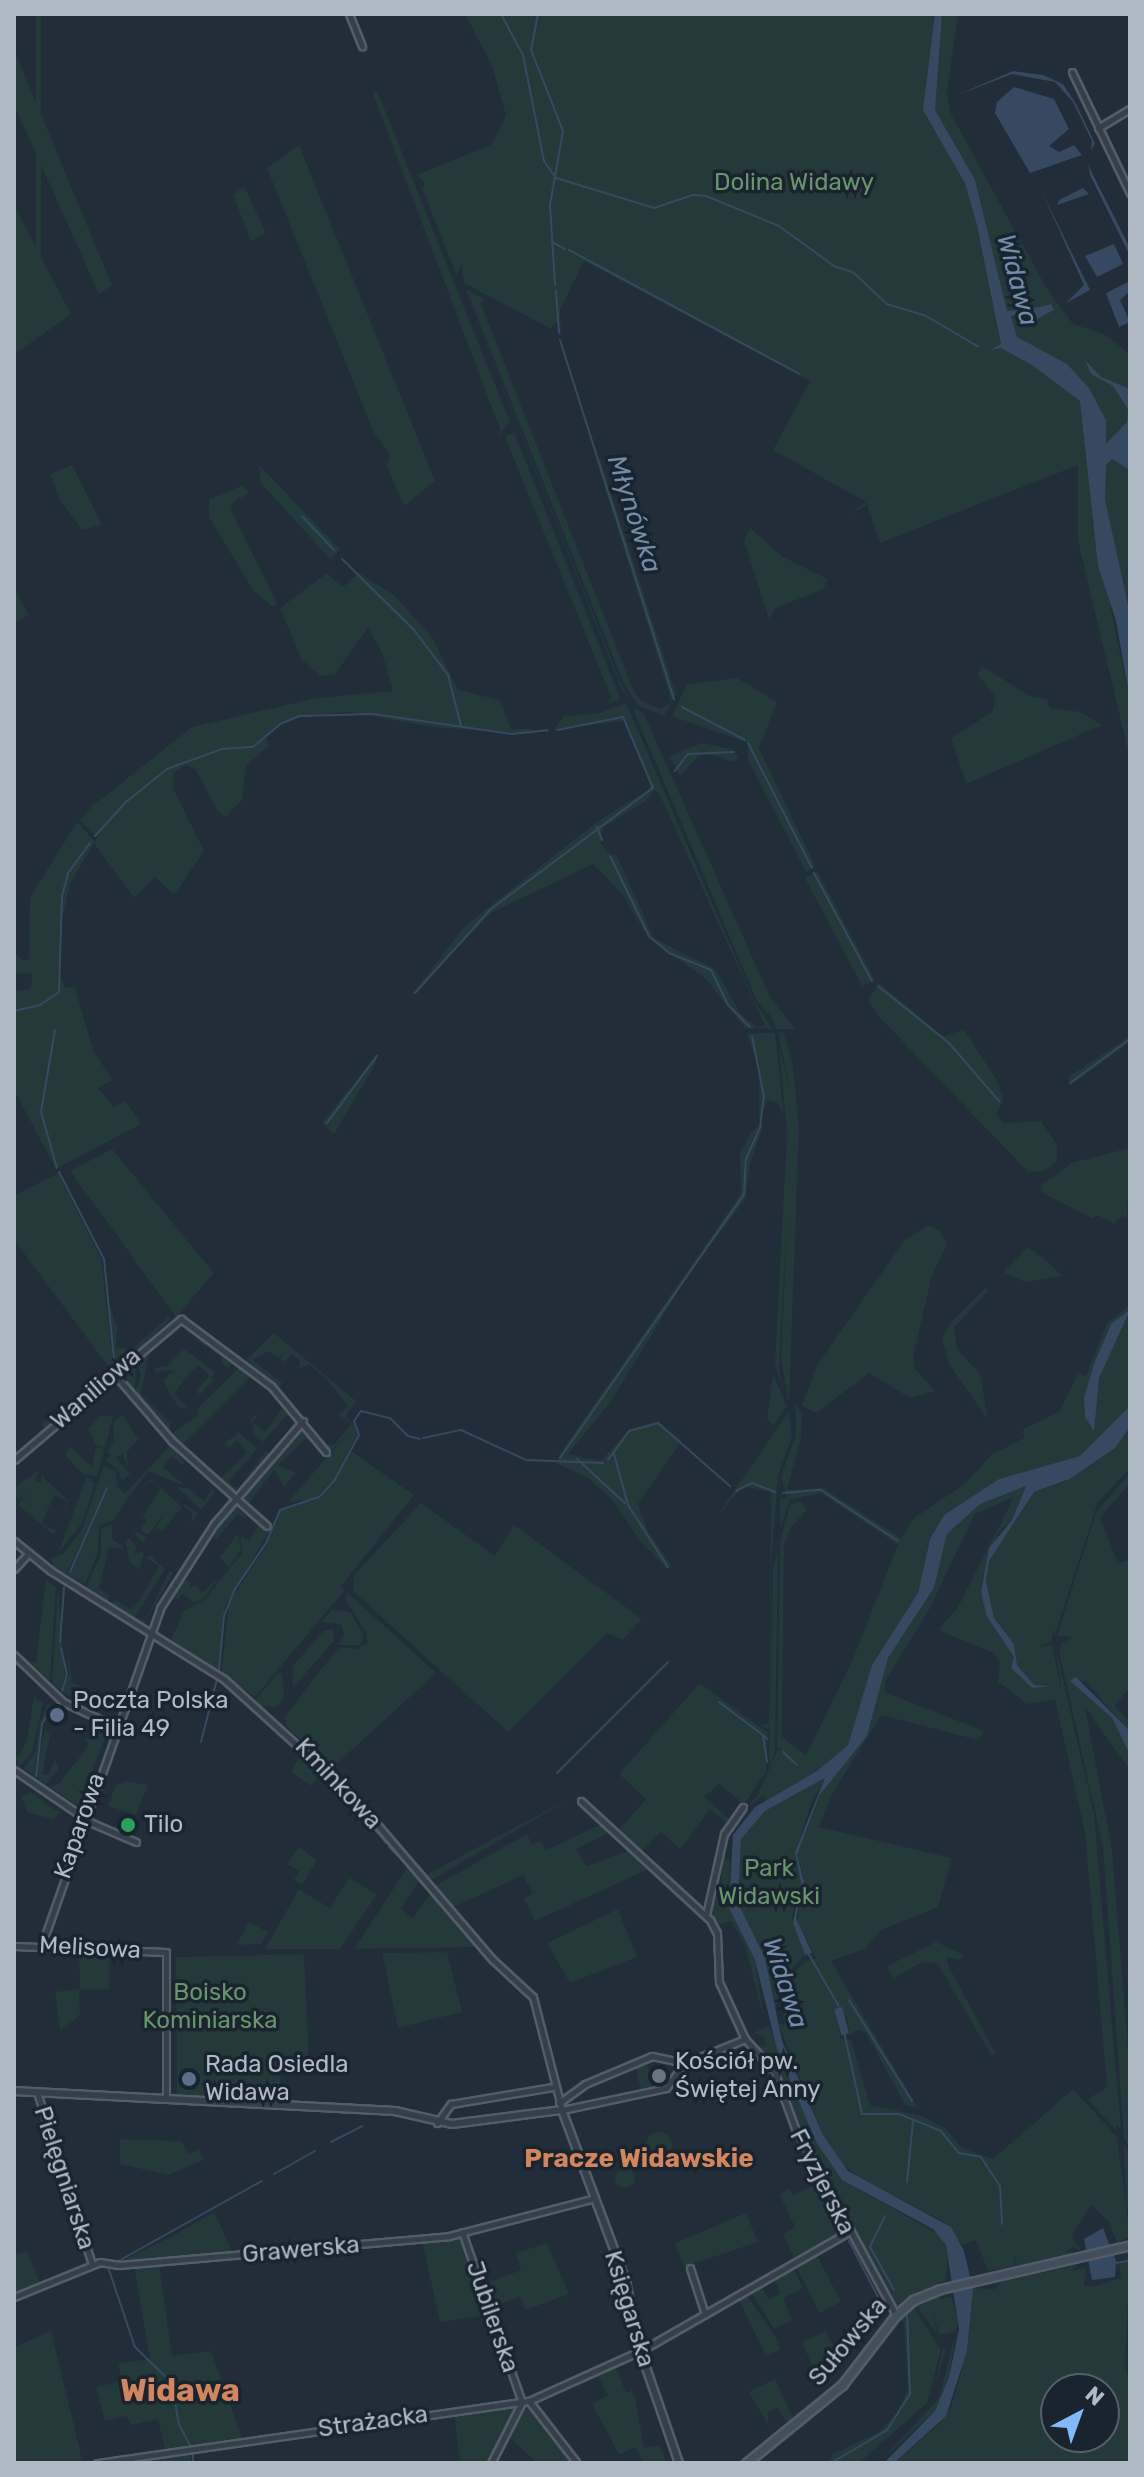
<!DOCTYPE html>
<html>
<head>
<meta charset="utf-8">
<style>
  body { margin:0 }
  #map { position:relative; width:1144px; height:2477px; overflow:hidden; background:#212d39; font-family:Rubik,sans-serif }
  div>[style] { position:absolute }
  .green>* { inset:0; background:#23393a; transform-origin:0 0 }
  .round { border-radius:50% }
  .water>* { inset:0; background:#354a60; transform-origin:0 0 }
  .stream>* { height:2px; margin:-1px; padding:0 1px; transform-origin:1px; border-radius:1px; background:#354a60 }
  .roads { filter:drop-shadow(2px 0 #525d67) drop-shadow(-2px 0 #525d67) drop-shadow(0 2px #525d67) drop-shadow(0 -2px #525d67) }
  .minor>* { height:5px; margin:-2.5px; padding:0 2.5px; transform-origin:2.5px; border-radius:2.5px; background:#343f49 }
  .tertiary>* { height:6px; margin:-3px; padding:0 3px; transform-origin:3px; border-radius:3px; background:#343f49 }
  .secondary>* { height:7px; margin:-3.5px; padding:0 3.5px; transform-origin:3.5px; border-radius:3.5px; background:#424e5c }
  .dots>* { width:22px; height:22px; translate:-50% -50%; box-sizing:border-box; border:4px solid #1a242e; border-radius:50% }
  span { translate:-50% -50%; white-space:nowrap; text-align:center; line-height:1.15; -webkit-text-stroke:7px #1a242e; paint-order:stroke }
  .park-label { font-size:24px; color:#67966d }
  .street-label { font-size:24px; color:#afbac5 }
  .poi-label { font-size:24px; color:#afbac5 }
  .left { translate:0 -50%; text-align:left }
  .water-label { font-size:26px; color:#708daa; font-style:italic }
  .neighbourhood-label { font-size:26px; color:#d3855d; font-weight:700 }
  .district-label { font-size:32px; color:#d3855d; font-weight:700 }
  .frame { position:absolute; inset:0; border:16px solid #afbac5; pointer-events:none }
  .north { position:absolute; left:1040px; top:2373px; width:80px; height:80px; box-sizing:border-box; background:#1a242e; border:2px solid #56606a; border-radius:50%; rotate:41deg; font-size:22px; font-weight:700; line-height:32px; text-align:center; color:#afbac5 }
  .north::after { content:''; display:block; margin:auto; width:28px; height:36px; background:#82baf7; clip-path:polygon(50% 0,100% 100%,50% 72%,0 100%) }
</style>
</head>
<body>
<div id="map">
  <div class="green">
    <div style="left:36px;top:14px;width:5px;height:269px"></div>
    <div style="clip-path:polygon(465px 14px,958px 14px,947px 93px,951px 114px,1047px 289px,1073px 324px,1104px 334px,1130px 354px,1130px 613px,1108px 515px,1092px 520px,1130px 700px,1130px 759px,1078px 541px,1078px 465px,880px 543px,867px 505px,846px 516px,866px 502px,773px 450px,810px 381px,584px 261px,560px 310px,561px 335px,556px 321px,551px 329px,464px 283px,461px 263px,457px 276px,422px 188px,425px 183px,417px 175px,492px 144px,506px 115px,492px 66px)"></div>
    <div style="clip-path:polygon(14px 49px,112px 285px,99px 294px,14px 105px)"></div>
    <div style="clip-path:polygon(372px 91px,378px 93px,510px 422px,497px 437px,500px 429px)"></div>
    <div style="clip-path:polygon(299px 145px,435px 481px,404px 506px,387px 466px,390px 454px,374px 433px,267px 168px)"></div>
    <div style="clip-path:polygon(244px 186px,266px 233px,251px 241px,233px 195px)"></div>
    <div style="clip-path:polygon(14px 205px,71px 314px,14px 355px)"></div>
    <div style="clip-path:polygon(463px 289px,620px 681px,631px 702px,622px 690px)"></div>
    <div style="clip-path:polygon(466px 289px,484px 299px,481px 304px,632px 687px,641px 701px,661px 709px,671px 702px,668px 690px,596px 460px,600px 458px,676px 694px,664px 716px,637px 705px,623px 682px)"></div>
    <div style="clip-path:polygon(514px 432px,620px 698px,619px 700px,608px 704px,611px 697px,505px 437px)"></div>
    <div style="clip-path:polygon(72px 465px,102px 525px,82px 530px,60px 500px,50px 474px)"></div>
    <div style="clip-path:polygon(259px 465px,340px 549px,331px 560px,260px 482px)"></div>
    <div style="clip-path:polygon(244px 485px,248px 494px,234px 501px,231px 510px,277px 603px,273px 607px,254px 592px,209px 517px,209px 499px)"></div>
    <div style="clip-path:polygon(750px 528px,783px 557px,827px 579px,824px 589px,776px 608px,769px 619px,744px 541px)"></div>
    <div style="clip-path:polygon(327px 573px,343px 587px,359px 573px,394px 595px,432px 637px,458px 690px,500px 700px,511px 729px,532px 729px,533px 734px,432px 727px,349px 712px,297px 716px,278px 725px,266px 738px,269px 745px,246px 766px,242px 800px,226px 817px,218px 812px,196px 770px,185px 765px,174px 773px,173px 788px,204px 851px,174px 895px,155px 877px,134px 898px,94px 843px,70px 884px,61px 923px,60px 975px,65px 987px,75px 988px,94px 1052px,113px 1080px,98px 1088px,114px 1107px,126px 1101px,141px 1124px,56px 1169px,14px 1090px,14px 991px,30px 989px,33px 974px,14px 973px,14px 951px,23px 961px,29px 959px,30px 897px,77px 822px,95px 842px,97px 837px,80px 821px,91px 807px,192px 727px,316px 698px,393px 691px,382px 653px,368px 628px,335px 674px,320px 676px,301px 659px,280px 608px)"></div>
    <div style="clip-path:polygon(14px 587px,29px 615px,14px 623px)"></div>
    <div style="clip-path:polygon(983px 667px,1032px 697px,1047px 699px,1050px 708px,1080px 712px,1102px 725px,966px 784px,951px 738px,992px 712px,996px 698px,977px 674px)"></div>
    <div style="clip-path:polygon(737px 678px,777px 702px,759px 748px,815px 866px,806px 872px,748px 760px,748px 743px,672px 716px,687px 684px)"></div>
    <div style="clip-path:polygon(evenodd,626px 703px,755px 1002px,773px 1029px,745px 1028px,705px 978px,649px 939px,623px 895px,593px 864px,491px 913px,409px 998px,465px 926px,598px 821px,648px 790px,651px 781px,623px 721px,554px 729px,564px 716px,600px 713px,626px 703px,654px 790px,659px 793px,765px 1026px,756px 1027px,740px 1013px,715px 969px,654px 938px,616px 854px,611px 855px,600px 843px,604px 827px,646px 801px,654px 790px)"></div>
    <div style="clip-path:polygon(632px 707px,643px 712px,770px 997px,796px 1029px,776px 1029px,768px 1008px,770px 1017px,757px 1001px)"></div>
    <div style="clip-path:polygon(702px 743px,731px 749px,739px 757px,734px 762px,702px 752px,680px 776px,669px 756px)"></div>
    <div style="left:817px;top:871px;width:123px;height:14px;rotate:62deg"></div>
    <div style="clip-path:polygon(879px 983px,943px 1036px,964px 1030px,997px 1080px,1003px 1098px,997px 1115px,1003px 1123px,1041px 1121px,1057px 1145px,1057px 1162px,1044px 1171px,1028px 1172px,881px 1019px,868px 1000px)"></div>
    <div style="clip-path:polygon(778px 1032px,784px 1033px,793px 1066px,799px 1127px,789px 1403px,781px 1359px,788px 1204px,779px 1367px,783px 1392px,775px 1362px,787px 1134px,779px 1045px,791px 1095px)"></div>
    <div style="clip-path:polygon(747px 1033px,775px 1033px,784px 1115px,777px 1103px,768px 1100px,759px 1119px,759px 1071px)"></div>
    <div style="clip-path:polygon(1130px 1036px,1130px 1042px,1071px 1085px,1068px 1077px)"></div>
    <div style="clip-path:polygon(376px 1055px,376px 1063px,334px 1134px,322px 1123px)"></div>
    <div style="clip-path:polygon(765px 1121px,750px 1164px,746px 1198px,690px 1272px,611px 1401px,568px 1454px,601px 1461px,630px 1429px,658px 1421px,682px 1441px,638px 1504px,647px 1530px,671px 1565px,667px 1569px,642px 1543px,612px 1500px,590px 1479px,557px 1464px,559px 1455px,734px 1204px,741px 1192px,740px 1153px,752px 1131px)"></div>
    <div style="clip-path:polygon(1130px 1148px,1127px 1218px,1124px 1215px,1114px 1224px,1098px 1215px,1092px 1218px,1043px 1193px,1040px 1186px,1071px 1163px)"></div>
    <div style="clip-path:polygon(112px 1149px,214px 1273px,176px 1317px,70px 1171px)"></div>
    <div style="clip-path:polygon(58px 1173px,101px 1258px,114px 1371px,45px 1429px,41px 1424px,111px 1370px,14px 1240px,14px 1196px)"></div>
    <div style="clip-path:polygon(928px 1225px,940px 1231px,947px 1245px,932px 1275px,913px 1358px,915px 1369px,935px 1391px,910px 1398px,869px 1373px,816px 1413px,802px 1406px,817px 1365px,904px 1241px)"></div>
    <div style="clip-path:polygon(1028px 1247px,1047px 1261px,1062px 1276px,1025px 1282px,1003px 1272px)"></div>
    <div style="clip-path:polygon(985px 1288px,988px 1291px,954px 1328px,957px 1349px,980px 1374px,988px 1420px,949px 1364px,942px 1339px,950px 1323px)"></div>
    <div style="clip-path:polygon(106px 1293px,117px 1328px,116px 1347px,131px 1350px,169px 1316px,171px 1319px,117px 1370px)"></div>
    <div style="clip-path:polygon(1130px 1305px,1130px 1406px,1080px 1456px,999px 1479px,944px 1515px,930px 1539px,918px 1593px,872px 1665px,848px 1745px,817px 1771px,766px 1800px,763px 1795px,740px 1814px,757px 1796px,778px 1749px,782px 1750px,777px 1746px,780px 1542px,790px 1505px,801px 1501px,807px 1510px,791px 1527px,784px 1546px,782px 1737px,806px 1755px,853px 1659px,898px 1545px,821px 1493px,790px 1500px,780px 1528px,780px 1499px,787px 1498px,781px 1476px,796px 1435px,795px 1403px,802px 1414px,801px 1438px,787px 1490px,823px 1488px,901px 1538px,914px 1518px,966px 1483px,991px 1455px,1024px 1438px,1023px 1429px,1059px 1412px,1078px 1374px,1086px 1376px,1107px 1323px)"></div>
    <div style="clip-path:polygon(191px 1327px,235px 1359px,237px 1362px,226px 1355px,233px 1361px,228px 1368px,222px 1364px,222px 1352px,216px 1354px,209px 1348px,212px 1344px,206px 1347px,198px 1341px,201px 1336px,188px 1333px)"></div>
    <div style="clip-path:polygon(274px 1333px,356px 1401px,345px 1417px,354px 1425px,357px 1435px,333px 1480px,314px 1499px,288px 1502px,348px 1433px,330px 1451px,327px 1445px,334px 1445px,351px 1424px,334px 1411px,339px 1414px,348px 1406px,324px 1376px,309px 1365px,299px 1368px,300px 1361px,292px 1354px,284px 1362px,280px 1358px,285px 1351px,279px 1357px,268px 1351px,253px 1360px,282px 1383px,279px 1389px,246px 1360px)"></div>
    <div style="clip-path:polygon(184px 1349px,215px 1372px,211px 1380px,218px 1376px,199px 1395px,197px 1389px,209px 1376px,204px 1370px,198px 1366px,184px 1379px,179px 1376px,184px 1380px,174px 1394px,189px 1409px,179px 1408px,163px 1381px,171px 1372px,178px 1375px,171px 1370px,155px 1373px,155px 1368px,167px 1366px)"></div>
    <div style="clip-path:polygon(150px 1350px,141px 1394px,171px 1424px,168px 1431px,124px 1381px,136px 1362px,135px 1391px,141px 1375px,137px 1361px)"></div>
    <div style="clip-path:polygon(240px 1367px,251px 1376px,183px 1444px,174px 1437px,180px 1445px,173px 1438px,173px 1433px,197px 1416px,199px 1407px)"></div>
    <div style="clip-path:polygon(773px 1374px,787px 1406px,773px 1426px,767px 1419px)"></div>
    <div style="clip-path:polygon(284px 1406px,296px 1422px,287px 1415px,263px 1442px,255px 1435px,251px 1419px,263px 1410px,252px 1422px,265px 1432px)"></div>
    <div style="clip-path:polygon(789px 1411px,792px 1437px,778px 1476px,771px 1568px,770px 1727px,767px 1729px,761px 1725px,769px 1724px,771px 1492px,744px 1486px,717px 1516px)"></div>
    <div style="clip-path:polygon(123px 1415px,138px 1439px,127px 1452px,128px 1469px,123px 1454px,115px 1457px,130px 1474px,122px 1481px,118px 1470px,105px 1460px,111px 1455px,107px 1452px,114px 1440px,113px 1422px)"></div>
    <div style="clip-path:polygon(100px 1416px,113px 1416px,105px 1448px,96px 1445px,88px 1429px)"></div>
    <div style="clip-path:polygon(1130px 1427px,1130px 1469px,1098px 1502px,1054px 1637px,1054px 1628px,1051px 1642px,1036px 1646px,1052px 1645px,1062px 1694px,1056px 1649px,1094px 1814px,1121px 2129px,1117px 2125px,1115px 2130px,1088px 2099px,1107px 2087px,1085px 1833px,1055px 1700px,1027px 1704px,998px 1682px,1000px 1662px,993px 1653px,938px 1630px,958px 1607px,1014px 1497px,975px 1514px,930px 1608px,886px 1680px,885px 1692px,984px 1731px,978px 1740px,881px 1715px,834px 1791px,819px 1827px,952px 1858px,938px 1907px,881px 1930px,865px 1949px,831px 1961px,918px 2108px,905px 2105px,866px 2033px,858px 2029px,850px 2036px,847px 2018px,835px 2009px,841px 2039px,851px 2040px,870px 2105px,922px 2116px,945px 2128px,962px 2148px,993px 2159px,1073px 2089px,1117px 2137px,1130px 2237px,1117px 2242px,1109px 2222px,1091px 2205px,1071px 2237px,1082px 2251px,1073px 2247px,1067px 2251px,1074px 2253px,1018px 2266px,1014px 2255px,1015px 2266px,988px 2271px,976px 2240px,962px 2245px,946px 2223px,857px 2176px,840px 2162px,823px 2135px,778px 2023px,784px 2025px,783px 1986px,804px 1962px,816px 1958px,797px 1922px,804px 1878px,797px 1855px,819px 1796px,867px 1736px,888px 1658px,934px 1589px,947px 1534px,980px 1504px,1026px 1486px,1012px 1520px,997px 1534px,982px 1580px,981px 1591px,986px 1615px,1014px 1657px,1011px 1668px,1032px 1688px,1050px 1683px,1034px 1686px,1017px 1664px,1014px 1644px,994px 1618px,986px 1581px,989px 1561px,1034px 1492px,1065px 1482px,1100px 1459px)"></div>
    <div style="clip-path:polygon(299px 1429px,309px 1436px,278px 1465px,296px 1473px,284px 1487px,274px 1470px,249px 1503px,242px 1494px)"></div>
    <div style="clip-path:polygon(239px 1432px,257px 1449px,229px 1481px,234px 1487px,239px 1487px,266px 1451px,269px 1453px,235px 1491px,221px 1478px,247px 1453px,237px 1440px,229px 1448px,224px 1444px)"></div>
    <div style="clip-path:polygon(70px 1446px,92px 1467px,96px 1447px,105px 1449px,97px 1476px,82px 1474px,62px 1451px,66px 1454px)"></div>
    <div style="clip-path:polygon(evenodd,170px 1446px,185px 1462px,182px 1465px,172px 1456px,163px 1467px,187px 1487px,148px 1471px,112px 1521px,99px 1526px,98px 1552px,85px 1584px,54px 1568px,51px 1558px,63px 1554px,81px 1531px,104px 1466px,116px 1471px,117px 1486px,125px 1493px,170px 1446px,107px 1487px,108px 1489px,71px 1573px,68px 1571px,107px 1487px)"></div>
    <div style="clip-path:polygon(351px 1451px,414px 1495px,341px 1586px,344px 1591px,255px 1697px,221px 1673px,229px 1603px,267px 1544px,280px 1511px,320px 1498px)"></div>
    <div style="clip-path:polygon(39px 1470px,35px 1480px,41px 1483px,41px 1475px,69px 1501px,64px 1514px,67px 1501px,54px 1495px,48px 1508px,43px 1507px,48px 1509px,42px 1524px,55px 1530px,62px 1518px,54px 1535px,18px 1505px,22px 1500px,35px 1504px,22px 1499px,27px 1486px,21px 1499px,16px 1497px,17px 1504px,14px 1501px,14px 1489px)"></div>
    <div style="clip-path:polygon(1130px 1473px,1130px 1483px,1100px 1518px,1118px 1563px,1130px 1560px,1130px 1687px,1115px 1706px,1130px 1723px,1130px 1733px,1086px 1681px,1072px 1683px,1112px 1718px,1130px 1755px,1130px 1770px,1085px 1707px,1112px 1850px,1130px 2072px,1130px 2148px,1124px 2140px,1103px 1847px,1059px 1651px,1061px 1643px,1074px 1637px,1057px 1636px,1096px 1512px)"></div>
    <div style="clip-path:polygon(87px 1476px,95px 1484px,82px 1523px,58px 1553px)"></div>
    <div style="clip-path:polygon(151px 1479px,180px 1505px,173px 1509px,185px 1504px,198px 1514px,190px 1525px,193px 1513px,183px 1505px,162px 1532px,156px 1527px,166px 1512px,148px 1535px,140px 1530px,147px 1520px,142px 1517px,161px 1488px,151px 1481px,141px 1488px)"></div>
    <div style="clip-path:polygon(208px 1482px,215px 1492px,201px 1510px,177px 1487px,188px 1488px,204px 1501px,211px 1490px)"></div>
    <div style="clip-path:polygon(421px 1503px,495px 1556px,514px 1525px,642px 1619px,622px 1640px,607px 1633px,508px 1732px,353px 1591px,354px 1575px)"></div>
    <div style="clip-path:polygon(237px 1505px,247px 1520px,238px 1514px,217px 1539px,212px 1535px)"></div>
    <div style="clip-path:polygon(259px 1524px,269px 1532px,225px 1606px,218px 1671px,171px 1640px,184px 1611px,205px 1599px,242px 1553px,240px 1535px,249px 1541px)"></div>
    <div style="clip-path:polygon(112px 1525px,112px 1539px,122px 1546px,124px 1557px,122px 1549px,109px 1548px,99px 1588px,109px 1595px,108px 1601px,86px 1587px,101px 1554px,101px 1528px)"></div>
    <div style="clip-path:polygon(137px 1532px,146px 1537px,144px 1543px,134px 1534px,128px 1537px,137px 1547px,134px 1553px,144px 1552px,139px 1570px,129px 1561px,126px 1543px,128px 1537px)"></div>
    <div style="clip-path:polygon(238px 1533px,241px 1549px,231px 1565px,224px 1572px,228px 1567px,220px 1557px)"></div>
    <div style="clip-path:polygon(778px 1549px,775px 1750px,769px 1770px,773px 1568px)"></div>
    <div style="clip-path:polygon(150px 1555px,165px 1569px,135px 1617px,145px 1621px,169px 1571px,174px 1572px,144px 1624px,111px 1603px,116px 1600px,130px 1609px,139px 1601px,159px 1566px,146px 1558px)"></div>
    <div style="clip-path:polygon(219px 1577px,204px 1598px,194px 1603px,182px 1594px,177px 1599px,172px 1597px,181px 1580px,191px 1581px,189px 1588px,197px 1585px,202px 1593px)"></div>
    <div style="clip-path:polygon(46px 1580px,56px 1587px,50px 1681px,30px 1662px,36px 1662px)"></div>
    <div style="clip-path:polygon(58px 1588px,65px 1674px,61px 1690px,69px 1675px,66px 1636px,72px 1683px,87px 1688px,70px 1687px,77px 1702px,64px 1693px,52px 1683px)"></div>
    <div style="clip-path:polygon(347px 1592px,436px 1673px,331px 1769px,287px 1727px,285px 1716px,339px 1647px,356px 1649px,367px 1643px,366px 1632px,345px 1599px)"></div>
    <div style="clip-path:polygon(331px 1610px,350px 1612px,364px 1635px,361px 1645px,338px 1645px,344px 1635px,341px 1624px,322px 1622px)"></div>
    <div style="clip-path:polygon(333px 1629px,334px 1641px,293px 1688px,293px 1666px,323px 1631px)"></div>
    <div style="clip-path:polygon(278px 1673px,282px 1673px,284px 1698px,276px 1707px,262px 1706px,255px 1700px)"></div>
    <div style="clip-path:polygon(700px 1683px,768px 1733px,766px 1772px,744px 1804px,719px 1784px,704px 1797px,730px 1820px,728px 1824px,710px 1809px,680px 1849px,661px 1832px,641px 1852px,617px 1832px,646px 1799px,619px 1774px)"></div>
    <div style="clip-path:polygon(34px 1696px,43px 1703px,32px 1752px,20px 1766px,14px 1756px,18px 1758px,27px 1740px)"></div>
    <div style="clip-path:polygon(47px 1704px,55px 1707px,50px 1707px,41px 1723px,34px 1776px,45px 1730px,50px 1735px,42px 1775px,48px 1775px,55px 1759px,59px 1769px,46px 1784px,25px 1769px,24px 1768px,35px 1752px,40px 1722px)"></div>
    <div style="clip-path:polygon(99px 1724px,109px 1728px,78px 1806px,50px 1787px,60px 1783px,89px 1745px,84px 1739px,94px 1739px,101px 1731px)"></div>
    <div style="clip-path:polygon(301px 1754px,321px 1773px,311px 1786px,291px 1772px)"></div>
    <div style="clip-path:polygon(826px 1778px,812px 1801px,795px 1852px,801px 1883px,792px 1917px,805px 1955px,782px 1979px,775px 2012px,768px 1979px,738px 1903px,741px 1839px,765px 1811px)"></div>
    <div style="clip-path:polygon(127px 1781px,148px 1785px,136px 1815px,108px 1806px,115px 1786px)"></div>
    <div style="clip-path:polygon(31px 1792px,55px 1810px,61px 1811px,53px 1819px,27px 1812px,21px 1796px)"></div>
    <div style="clip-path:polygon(573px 1797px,430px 1881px,426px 1875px,519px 1825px)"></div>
    <div style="clip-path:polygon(602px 1824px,611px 1832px,576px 1849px,587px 1866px,631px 1850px,651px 1868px,535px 1921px,524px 1898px,533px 1894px,523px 1875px,454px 1907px,435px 1886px,527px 1834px,532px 1845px,540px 1841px,546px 1850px)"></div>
    <div style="clip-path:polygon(733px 1824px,724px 1857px,730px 1861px,729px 1908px,755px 1960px,764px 2020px,745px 1945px,731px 1921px,719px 1925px,710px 1914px,720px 1889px,726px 1835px)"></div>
    <div style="clip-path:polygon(299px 1847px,317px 1860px,302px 1885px,294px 1880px,299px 1871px,287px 1864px)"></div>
    <div style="clip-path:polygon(407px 1868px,419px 1881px,401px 1908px,412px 1919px,431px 1893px,478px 1947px,354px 1949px)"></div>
    <div style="clip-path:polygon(349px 1878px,377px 1894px,340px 1949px,265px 1949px,299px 1889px,330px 1908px)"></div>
    <div style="clip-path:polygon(618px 1909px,637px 1957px,570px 1983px,547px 1943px)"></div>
    <div style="clip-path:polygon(249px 1922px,268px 1932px,261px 1944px,236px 1945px)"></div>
    <div style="clip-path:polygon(936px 1942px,963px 1954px,961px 1960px,947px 1957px,948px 1965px,996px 2054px,991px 2055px,938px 1964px,922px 1962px,894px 1978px,890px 1973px,887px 1966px)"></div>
    <div style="clip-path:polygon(79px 1951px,109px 1954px,109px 1989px,79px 1990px,80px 2015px,60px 2031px,55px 1992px,80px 1989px)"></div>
    <div style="clip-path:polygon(447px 1952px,462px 2012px,398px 2028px,382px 1953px)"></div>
    <div style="clip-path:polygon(304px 1954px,309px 2062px,281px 2061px,280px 2101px,177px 2095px,176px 1957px)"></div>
    <div style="clip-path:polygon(769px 2025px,816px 2142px,842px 2180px,940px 2235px,948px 2252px,946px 2280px,897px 2304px,886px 2296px,800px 2132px,773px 2065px,755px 2045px,766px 2046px,764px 2037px,754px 2033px)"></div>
    <div style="clip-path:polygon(647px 2064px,656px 2088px,641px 2091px,636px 2068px)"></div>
    <div class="round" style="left:646px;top:2132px;width:26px;height:26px"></div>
    <div style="clip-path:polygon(120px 2139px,182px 2141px,188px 2154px,199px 2149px,204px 2160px,168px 2175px,120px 2164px)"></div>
    <div style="clip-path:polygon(1124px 2144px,1130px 2155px,1130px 2219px,1126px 2203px)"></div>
    <div class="round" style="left:615px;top:2168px;width:20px;height:20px"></div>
    <div style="clip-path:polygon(819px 2183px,842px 2233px,794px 2257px,783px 2234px,795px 2227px,779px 2194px,790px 2189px,793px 2195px)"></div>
    <div style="clip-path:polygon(214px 2212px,233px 2253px,122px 2261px,178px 2233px)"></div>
    <div style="clip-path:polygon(746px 2213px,758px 2242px,684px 2267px,675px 2243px)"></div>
    <div style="clip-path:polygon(461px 2236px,489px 2315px,440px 2322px,422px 2241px)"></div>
    <div style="clip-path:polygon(547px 2243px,569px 2294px,525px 2310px,520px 2297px,492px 2307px,484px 2284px,521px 2270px,516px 2253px)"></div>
    <div style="clip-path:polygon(27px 2251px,40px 2283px,14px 2294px,14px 2255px)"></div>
    <div style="left:815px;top:2251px;width:57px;height:24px;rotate:63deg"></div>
    <div style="clip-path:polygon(evenodd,1130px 2257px,1125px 2365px,1130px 2383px,1130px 2463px,894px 2463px,939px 2424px,951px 2407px,967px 2351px,973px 2288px,995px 2289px,1003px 2281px,1077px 2265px,1072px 2271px,1086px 2267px,1084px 2286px,1095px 2286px,1121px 2278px,1119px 2265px,1130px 2257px,1056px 2389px,1104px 2389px,1104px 2437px,1056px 2437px,1056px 2389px)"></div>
    <div style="clip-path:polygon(159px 2264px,172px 2356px,211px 2351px,242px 2438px,165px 2450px,158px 2419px,130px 2425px,127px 2416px,105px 2421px,96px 2387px,122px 2381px,118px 2363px,150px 2359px,134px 2266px)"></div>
    <div style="clip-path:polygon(792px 2264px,803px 2288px,783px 2298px,792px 2320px,774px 2329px,749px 2289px,759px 2281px,768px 2299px,780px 2294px,772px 2274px)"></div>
    <div style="clip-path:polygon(745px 2293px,775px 2336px,780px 2350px,766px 2356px,736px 2294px)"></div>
    <div style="clip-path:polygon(938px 2296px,940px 2300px,951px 2296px,958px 2320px,949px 2377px,935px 2411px,879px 2463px,939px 2398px,956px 2331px,940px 2335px,945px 2352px,935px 2386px,943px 2347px,932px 2311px,937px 2334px,916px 2306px)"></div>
    <div style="clip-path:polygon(914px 2308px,941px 2350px,927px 2403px,859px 2463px,827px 2463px,834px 2453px,879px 2432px,896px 2414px,908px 2389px,904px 2322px,899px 2320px)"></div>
    <div style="clip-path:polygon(51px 2331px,83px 2463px,14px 2463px,14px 2347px)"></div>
    <div style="clip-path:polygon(826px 2331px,836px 2352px,813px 2368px,802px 2342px)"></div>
    <div style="clip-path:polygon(615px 2365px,626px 2393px,632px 2391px,635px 2398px,644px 2447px,661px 2446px,666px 2461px,662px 2463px,644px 2463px,635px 2447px,619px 2455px,592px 2404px,608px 2395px,596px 2373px)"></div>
    <div style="clip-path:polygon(775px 2379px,794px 2420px,788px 2424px,777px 2408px,768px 2412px,768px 2425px,749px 2392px)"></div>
    <div style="clip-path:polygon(528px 2404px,572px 2463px,537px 2463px,509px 2437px)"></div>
    <div style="clip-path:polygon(518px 2405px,488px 2463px,460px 2463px,454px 2414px)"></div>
    <div style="clip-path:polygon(191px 2453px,191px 2463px,130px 2463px,182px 2455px)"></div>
  </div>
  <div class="water">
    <div style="clip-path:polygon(935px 14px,942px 14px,935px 110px,975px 180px,1007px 311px,1016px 310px,1022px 296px,1035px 308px,1051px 304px,1054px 310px,1037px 319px,1020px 313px,1011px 316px,1017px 337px,1067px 364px,1089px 388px,1106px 420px,1106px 444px,1127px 422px,1128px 409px,1113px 386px,1091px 374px,1085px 360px,1101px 377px,1130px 389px,1130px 470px,1112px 459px,1106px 465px,1105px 500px,1130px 613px,1130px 700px,1116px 621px,1098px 566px,1080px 401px,1032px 365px,1001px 348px,990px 350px,1001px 344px,977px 225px,965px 183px,923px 110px)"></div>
    <div style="clip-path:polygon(1013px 71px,1043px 75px,1063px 84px,1076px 104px,1093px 139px,1095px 144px,1091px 150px,1092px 141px,1073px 102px,1055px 82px,1012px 74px,955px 96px)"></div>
    <div style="clip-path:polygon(1014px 87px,1054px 99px,1069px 129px,1049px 146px,1059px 152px,1074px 145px,1082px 155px,1030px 173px,995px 113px,997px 102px)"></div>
    <div style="clip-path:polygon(1088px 165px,1130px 248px,1130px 256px,1090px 175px)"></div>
    <div style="clip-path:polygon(1083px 188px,1089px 194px,1057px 205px,1059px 200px)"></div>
    <div style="clip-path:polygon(1041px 190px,1090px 290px,1066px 303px,1084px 285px)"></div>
    <div style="clip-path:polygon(1114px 244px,1123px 264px,1097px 277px,1085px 256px)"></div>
    <div style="clip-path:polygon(1130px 281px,1130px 291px,1120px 300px,1130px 322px,1119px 327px,1106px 293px)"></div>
    <div style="clip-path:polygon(1130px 1310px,1099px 1378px,1094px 1431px,1085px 1417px,1084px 1398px,1094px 1364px,1111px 1324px)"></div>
    <div style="clip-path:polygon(1130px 1406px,1130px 1427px,1115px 1448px,1070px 1479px,1034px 1492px,989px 1561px,986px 1581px,994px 1618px,1014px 1644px,1017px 1665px,1034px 1685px,1051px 1686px,1032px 1688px,1011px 1668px,1014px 1657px,986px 1615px,981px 1591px,989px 1548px,1012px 1520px,1026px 1486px,980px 1504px,947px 1534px,934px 1588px,888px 1658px,867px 1736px,819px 1796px,797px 1855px,804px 1882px,796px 1918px,812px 1953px,805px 1955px,793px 1923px,801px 1883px,795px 1852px,825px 1778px,765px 1811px,741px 1839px,738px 1903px,765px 1958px,782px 2041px,823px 2135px,848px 2171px,951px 2227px,964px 2251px,973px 2289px,967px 2351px,946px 2416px,894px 2463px,884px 2463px,935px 2411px,949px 2377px,959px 2329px,946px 2245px,933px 2229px,842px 2180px,816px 2142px,777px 2049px,755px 1960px,729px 1908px,733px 1835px,755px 1807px,817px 1771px,848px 1745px,872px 1665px,918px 1593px,930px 1539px,944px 1515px,999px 1479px,1080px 1456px)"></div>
    <div style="clip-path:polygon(1076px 1677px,1129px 1730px,1130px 1755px,1112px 1718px,1070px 1681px)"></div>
    <div style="left:842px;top:2007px;width:27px;height:8px;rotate:75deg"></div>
    <div style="clip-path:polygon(1103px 2228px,1116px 2261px,1115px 2277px,1092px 2280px,1084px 2239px)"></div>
  </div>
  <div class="stream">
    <div style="left:501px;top:14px;width:47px;rotate:61.8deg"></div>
    <div style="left:523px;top:55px;width:108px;rotate:78.8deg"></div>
    <div style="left:544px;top:161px;width:21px;rotate:55deg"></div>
    <div style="left:556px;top:178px;width:102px;rotate:17deg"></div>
    <div style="left:654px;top:208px;width:41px;rotate:-18.4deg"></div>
    <div style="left:693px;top:195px;width:13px;rotate:4deg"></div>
    <div style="left:706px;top:196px;width:79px;rotate:22.3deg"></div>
    <div style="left:779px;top:226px;width:68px;rotate:36deg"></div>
    <div style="left:834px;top:266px;width:20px;rotate:18deg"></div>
    <div style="left:853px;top:272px;width:47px;rotate:43.3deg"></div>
    <div style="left:887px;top:304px;width:41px;rotate:17.1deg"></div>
    <div style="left:926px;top:316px;width:61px;rotate:30.3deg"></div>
    <div style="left:538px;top:14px;width:37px;rotate:101deg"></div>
    <div style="left:531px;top:50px;width:87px;rotate:68.4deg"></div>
    <div style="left:563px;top:131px;width:75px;rotate:100deg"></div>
    <div style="left:550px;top:205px;width:80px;rotate:86.4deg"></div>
    <div style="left:552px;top:242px;width:15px;rotate:28deg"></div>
    <div style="left:569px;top:250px;width:261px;rotate:28.3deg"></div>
    <div style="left:556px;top:291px;width:42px;rotate:85.9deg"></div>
    <div style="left:560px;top:340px;width:377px;rotate:72.4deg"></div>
    <div style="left:302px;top:516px;width:47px;rotate:46.7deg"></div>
    <div style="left:342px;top:559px;width:101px;rotate:44.6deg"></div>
    <div style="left:414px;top:630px;width:56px;rotate:52.9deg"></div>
    <div style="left:448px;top:675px;width:53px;rotate:75.7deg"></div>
    <div style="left:682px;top:707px;width:71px;rotate:27.6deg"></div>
    <div style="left:748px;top:743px;width:140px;rotate:62.9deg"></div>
    <div style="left:675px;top:771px;width:21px;rotate:-53deg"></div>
    <div style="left:688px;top:754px;width:46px;rotate:-2.5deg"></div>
    <div style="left:597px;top:827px;width:14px;rotate:69deg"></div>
    <div style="left:95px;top:836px;width:46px;rotate:-47.6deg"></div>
    <div style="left:126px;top:802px;width:53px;rotate:-38.8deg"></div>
    <div style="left:167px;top:769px;width:59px;rotate:-20deg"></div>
    <div style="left:222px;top:749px;width:31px;rotate:-4deg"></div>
    <div style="left:253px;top:747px;width:35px;rotate:-40deg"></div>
    <div style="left:280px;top:724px;width:22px;rotate:-22deg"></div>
    <div style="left:300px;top:716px;width:73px;rotate:-1.6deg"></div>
    <div style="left:373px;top:714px;width:139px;rotate:8.2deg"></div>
    <div style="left:511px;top:734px;width:37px;rotate:-6deg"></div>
    <div style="left:610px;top:856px;width:89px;rotate:64deg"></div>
    <div style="left:649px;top:936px;width:26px;rotate:40deg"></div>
    <div style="left:669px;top:953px;width:45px;rotate:22deg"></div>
    <div style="left:711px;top:970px;width:39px;rotate:64deg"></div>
    <div style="left:728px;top:1005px;width:31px;rotate:45deg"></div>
    <div style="left:814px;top:873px;width:123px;rotate:61.8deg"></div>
    <div style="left:878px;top:986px;width:91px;rotate:38.8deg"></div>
    <div style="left:949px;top:1043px;width:77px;rotate:49.2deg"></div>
    <div style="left:415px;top:993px;width:113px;rotate:-47.9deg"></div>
    <div style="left:491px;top:909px;width:202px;rotate:-36.8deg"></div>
    <div style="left:653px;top:788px;width:77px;rotate:-112.9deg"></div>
    <div style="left:623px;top:717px;width:67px;rotate:168.9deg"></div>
    <div style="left:14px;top:1011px;width:27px;rotate:-13deg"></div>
    <div style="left:40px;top:1005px;width:23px;rotate:-34deg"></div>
    <div style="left:59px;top:992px;width:96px;rotate:-88.2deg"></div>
    <div style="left:62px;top:896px;width:24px;rotate:-75deg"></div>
    <div style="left:68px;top:873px;width:37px;rotate:-54deg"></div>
    <div style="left:55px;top:1030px;width:83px;rotate:99.7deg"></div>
    <div style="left:41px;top:1112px;width:58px;rotate:74.1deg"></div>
    <div style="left:1070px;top:1083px;width:74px;rotate:-36.3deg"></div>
    <div style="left:327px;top:1123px;width:84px;rotate:-53.3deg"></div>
    <div style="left:59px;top:1172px;width:98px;rotate:62.7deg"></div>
    <div style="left:104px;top:1259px;width:112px;rotate:84.3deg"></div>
    <div style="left:423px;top:1438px;width:39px;rotate:-12deg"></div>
    <div style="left:461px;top:1430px;width:72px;rotate:24.8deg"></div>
    <div style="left:526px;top:1460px;width:77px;rotate:2.2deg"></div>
    <div style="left:614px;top:1454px;width:53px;rotate:74.6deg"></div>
    <div style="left:628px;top:1505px;width:74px;rotate:57.2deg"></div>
    <div style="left:560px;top:1458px;width:322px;rotate:-55.1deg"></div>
    <div style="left:744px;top:1194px;width:35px;rotate:-87deg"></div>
    <div style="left:746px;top:1159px;width:34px;rotate:-66deg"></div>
    <div style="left:760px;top:1128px;width:31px;rotate:-83deg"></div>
    <div style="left:764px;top:1097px;width:62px;rotate:-101.1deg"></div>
    <div style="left:577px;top:1459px;width:65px;rotate:42.5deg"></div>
    <div style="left:608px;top:1460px;width:36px;rotate:-54deg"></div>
    <div style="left:629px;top:1431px;width:30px;rotate:-15deg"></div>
    <div style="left:658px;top:1423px;width:96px;rotate:41.2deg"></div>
    <div style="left:736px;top:1491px;width:18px;rotate:-27deg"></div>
    <div style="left:752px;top:1483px;width:25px;rotate:21deg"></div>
    <div style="left:783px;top:1493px;width:38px;rotate:-5deg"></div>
    <div style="left:821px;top:1490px;width:92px;rotate:33.5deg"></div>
    <div style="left:70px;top:1572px;width:92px;rotate:-66.2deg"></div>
    <div style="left:60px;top:1642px;width:55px;rotate:-85.8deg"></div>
    <div style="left:61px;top:1648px;width:27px;rotate:77deg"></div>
    <div style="left:67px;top:1674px;width:18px;rotate:106deg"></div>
    <div style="left:219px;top:1670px;width:54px;rotate:-84.7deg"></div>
    <div style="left:224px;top:1616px;width:29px;rotate:-68deg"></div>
    <div style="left:235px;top:1589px;width:55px;rotate:-56deg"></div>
    <div style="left:266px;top:1543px;width:36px;rotate:-67deg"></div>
    <div style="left:280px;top:1510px;width:41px;rotate:-18.4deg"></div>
    <div style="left:319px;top:1497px;width:22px;rotate:-47deg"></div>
    <div style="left:334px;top:1481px;width:52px;rotate:-61.5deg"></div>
    <div style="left:359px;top:1435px;width:15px;rotate:-110deg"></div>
    <div style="left:354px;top:1421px;width:12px;rotate:-55deg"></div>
    <div style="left:361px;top:1411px;width:30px;rotate:14deg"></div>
    <div style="left:390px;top:1418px;width:25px;rotate:45deg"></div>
    <div style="left:408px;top:1436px;width:12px;rotate:14deg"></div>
    <div style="left:719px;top:1702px;width:61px;rotate:37.1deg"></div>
    <div style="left:763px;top:1736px;width:26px;rotate:81deg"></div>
    <div style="left:201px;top:1742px;width:65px;rotate:-75.7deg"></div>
    <div style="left:217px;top:1679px;width:39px;rotate:40deg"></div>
    <div style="left:783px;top:1752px;width:19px;rotate:43deg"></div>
    <div style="left:557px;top:1773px;width:157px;rotate:-45deg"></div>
    <div style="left:36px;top:1776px;width:52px;rotate:-83.4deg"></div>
    <div style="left:42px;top:1724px;width:18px;rotate:-61deg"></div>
    <div style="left:326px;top:1776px;width:11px;rotate:45deg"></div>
    <div style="left:338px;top:1787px;width:16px;rotate:47deg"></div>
    <div style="left:353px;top:1804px;width:51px;rotate:49.8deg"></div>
    <div style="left:389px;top:1847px;width:23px;rotate:45deg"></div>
    <div style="left:408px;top:1867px;width:16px;rotate:47deg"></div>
    <div style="left:808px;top:1953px;width:61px;rotate:59.7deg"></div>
    <div style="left:849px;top:2000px;width:119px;rotate:58deg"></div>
    <div style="left:844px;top:2032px;width:84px;rotate:77.6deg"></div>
    <div style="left:862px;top:2114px;width:37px"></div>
    <div style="left:899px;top:2114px;width:45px;rotate:22deg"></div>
    <div style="left:941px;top:2131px;width:28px;rotate:51deg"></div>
    <div style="left:959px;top:2153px;width:22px;rotate:10deg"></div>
    <div style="left:981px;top:2157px;width:35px;rotate:57deg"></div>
    <div style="left:1000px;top:2186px;width:38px;rotate:87deg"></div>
    <div style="left:331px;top:2142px;width:35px;rotate:-27deg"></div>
    <div style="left:274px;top:2174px;width:47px;rotate:-29.3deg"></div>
    <div style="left:907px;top:2182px;width:61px;rotate:-84.4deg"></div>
    <div style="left:885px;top:2216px;width:34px;rotate:116deg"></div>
    <div style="left:870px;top:2247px;width:49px;rotate:60.8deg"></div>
    <div style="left:849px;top:2241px;width:63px;rotate:62.6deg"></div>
    <div style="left:115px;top:2263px;width:168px;rotate:-29.2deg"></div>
    <div style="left:1116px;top:2263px;width:11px;rotate:-10deg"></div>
    <div style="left:108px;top:2267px;width:84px;rotate:71.4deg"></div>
    <div style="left:135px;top:2347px;width:49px;rotate:44.2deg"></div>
    <div style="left:54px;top:2284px;width:12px;rotate:-20deg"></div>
    <div style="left:14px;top:2301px;width:9px;rotate:-32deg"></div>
    <div style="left:172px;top:2385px;width:40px;rotate:80deg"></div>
    <div style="left:179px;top:2424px;width:25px;rotate:63deg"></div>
    <div style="left:193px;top:2452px;width:11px;rotate:90deg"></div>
    <div style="left:831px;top:2463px;width:65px;rotate:-30.5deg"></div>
    <div style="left:887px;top:2430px;width:43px;rotate:-57.4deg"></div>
    <div style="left:910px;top:2394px;width:80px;rotate:-92.1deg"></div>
  </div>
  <div class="roads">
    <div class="minor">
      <div style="left:349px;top:14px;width:35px;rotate:68deg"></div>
      <div style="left:1072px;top:72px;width:134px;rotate:64.4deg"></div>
      <div style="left:1098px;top:128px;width:37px;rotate:-31deg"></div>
      <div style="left:117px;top:1377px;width:84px;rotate:49.3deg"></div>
      <div style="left:172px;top:1441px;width:127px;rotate:41.8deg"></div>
      <div style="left:14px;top:1460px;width:219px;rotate:-40.2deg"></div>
      <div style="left:181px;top:1319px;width:112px;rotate:36.7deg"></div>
      <div style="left:271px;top:1386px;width:86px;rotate:50.2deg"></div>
      <div style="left:14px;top:1541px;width:48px;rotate:39deg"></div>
      <div style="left:51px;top:1571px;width:204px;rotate:32deg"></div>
      <div style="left:224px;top:1679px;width:171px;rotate:42.2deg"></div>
      <div style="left:351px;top:1794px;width:217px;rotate:49.5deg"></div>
      <div style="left:492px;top:1959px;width:56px;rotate:42.8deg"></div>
      <div style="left:533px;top:1997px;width:117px;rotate:75.6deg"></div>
      <div style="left:562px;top:2110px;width:106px;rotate:-11.9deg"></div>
      <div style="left:666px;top:2088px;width:31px;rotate:-53deg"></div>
      <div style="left:14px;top:1569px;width:22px;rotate:-47deg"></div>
      <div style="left:14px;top:1655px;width:68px;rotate:43.8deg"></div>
      <div style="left:63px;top:1702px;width:57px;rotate:24.8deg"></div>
      <div style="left:14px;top:1770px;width:94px;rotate:34.2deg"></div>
      <div style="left:92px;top:1823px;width:48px;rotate:23.4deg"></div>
      <div style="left:581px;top:1801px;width:176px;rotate:42.7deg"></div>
      <div style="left:710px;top:1920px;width:15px;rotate:62deg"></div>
      <div style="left:717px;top:1933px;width:49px;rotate:87.7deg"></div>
      <div style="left:719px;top:1982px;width:63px;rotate:65.5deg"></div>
      <div style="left:745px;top:2039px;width:43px;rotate:47.8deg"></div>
      <div style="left:774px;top:2071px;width:61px;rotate:69.8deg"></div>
      <div style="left:795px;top:2128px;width:213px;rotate:61.6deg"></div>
      <div style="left:706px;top:1915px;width:83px;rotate:-77.5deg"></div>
      <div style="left:724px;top:1834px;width:33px;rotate:-55deg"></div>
      <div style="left:42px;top:1944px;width:356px;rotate:-70.6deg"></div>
      <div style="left:160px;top:1608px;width:100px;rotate:-57.3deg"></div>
      <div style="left:214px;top:1524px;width:136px;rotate:-49.2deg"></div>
      <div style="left:14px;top:1946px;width:152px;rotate:2.3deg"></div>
      <div style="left:166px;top:1952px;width:147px;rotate:90deg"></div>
      <div style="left:37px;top:2092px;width:181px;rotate:72.3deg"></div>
      <div style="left:559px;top:2103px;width:32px;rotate:-36deg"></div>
      <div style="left:585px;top:2084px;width:73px;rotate:-22.7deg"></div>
      <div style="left:652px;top:2056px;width:34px;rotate:12deg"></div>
      <div style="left:685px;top:2063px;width:65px;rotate:-21.8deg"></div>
      <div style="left:437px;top:2123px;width:24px;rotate:-54deg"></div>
      <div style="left:451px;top:2104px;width:103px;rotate:-9.5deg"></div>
      <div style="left:462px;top:2232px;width:180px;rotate:70.6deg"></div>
      <div style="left:522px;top:2402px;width:68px;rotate:116.9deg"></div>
      <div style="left:690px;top:2268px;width:45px;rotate:72deg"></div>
      <div style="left:14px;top:2297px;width:93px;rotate:-22.1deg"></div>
      <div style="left:100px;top:2262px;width:19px;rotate:9deg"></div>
      <div style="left:119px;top:2265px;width:331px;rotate:-5deg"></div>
      <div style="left:449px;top:2236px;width:147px;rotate:-14.6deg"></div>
      <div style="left:529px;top:2401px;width:78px;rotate:52.3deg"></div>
      <div style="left:97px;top:2463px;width:436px;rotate:-8.2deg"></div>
      <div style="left:529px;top:2401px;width:126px;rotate:-24.3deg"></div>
      <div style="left:644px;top:2349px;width:235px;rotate:-29.8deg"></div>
    </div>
    <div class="tertiary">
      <div style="left:14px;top:2091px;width:382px;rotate:3deg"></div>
      <div style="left:395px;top:2111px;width:58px;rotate:12.8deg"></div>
      <div style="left:452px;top:2124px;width:111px;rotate:-7.3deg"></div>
      <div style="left:562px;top:2110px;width:183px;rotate:69.5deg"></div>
      <div style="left:626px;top:2281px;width:70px;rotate:78.5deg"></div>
      <div style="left:640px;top:2350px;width:120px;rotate:71deg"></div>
    </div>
    <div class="secondary">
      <div style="left:746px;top:2463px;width:124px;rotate:-39.1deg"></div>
      <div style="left:842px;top:2385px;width:88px;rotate:-52.4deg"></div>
      <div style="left:896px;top:2315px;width:23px;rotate:-41deg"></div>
      <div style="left:913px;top:2300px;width:29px;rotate:-22deg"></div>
      <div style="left:940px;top:2289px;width:195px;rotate:-13deg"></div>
    </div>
  </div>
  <div class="dots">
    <div style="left:57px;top:1715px;background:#5c6f8a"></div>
    <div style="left:128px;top:1825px;background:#2e9e5b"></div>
    <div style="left:659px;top:2076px;background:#6b7280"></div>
    <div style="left:189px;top:2079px;background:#5c6f8a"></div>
  </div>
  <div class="park-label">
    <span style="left:794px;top:183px">Dolina Widawy</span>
    <span style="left:769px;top:1883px">Park<br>Widawski</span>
    <span style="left:210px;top:2007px">Boisko<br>Kominiarska</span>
  </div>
  <div class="street-label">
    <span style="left:96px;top:1389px;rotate:-41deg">Waniliowa</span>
    <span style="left:338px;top:1784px;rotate:47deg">Kminkowa</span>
    <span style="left:80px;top:1826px;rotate:-71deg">Kaparowa</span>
    <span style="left:90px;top:1948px;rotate:3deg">Melisowa</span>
    <span style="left:64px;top:2178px;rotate:72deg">Pielęgniarska</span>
    <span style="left:822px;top:2182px;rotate:63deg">Fryzjerska</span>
    <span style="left:301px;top:2250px;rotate:-5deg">Grawerska</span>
    <span style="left:629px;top:2309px;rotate:73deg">Księgarska</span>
    <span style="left:492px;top:2317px;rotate:71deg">Jubilerska</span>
    <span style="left:848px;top:2342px;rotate:-50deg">Sułowska</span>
    <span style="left:373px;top:2422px;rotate:-8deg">Strażacka</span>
  </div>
  <div class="poi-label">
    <span class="left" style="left:73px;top:1715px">Poczta Polska<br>- Filia 49</span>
    <span class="left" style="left:144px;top:1825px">Tilo</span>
    <span class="left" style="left:675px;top:2076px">Kościół pw.<br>Świętej Anny</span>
    <span class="left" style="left:205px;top:2079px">Rada Osiedla<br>Widawa</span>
  </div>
  <div class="water-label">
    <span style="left:1017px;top:280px;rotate:75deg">Widawa</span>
    <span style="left:634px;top:514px;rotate:72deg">Młynówka</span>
    <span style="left:785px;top:1983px;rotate:72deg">Widawa</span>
  </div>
  <div class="neighbourhood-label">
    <span style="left:639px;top:2159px">Pracze Widawskie</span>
  </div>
  <div class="district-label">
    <span style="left:180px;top:2390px">Widawa</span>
  </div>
  <div class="frame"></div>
  <div class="north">N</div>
</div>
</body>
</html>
